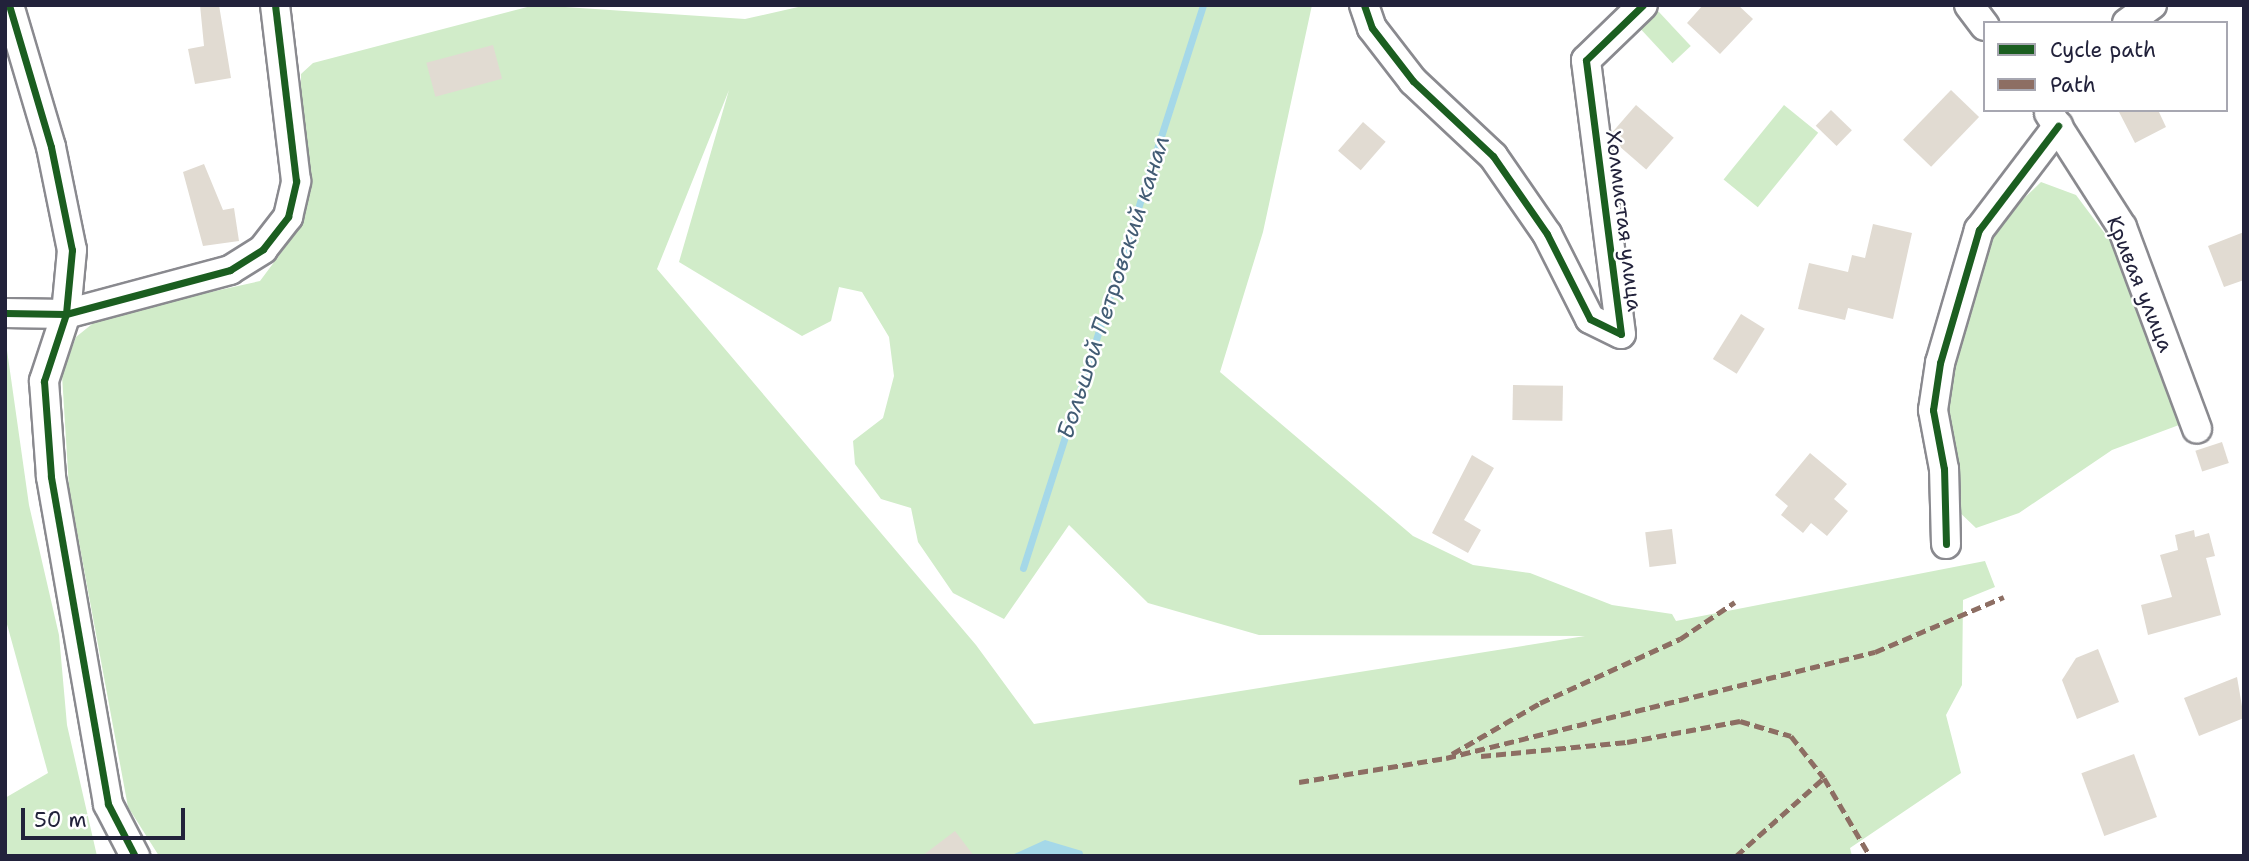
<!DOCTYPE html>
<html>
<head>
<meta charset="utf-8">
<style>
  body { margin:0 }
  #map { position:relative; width:2249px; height:861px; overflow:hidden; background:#fff; font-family:"Shantell Sans",sans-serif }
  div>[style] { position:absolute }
  .green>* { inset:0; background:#d1ecc9; transform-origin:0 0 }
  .water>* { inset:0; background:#a5d8e8 }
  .stream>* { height:7px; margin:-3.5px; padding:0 3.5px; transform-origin:3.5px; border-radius:3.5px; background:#a5d8e8 }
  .building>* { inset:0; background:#e1dbd2; transform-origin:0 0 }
  .roads { filter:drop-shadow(2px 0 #8a8a8f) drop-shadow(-2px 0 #8a8a8f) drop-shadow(0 2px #8a8a8f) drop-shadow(0 -2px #8a8a8f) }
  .minor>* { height:28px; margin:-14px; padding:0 14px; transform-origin:14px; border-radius:14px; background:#fff }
  .quiet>* { height:5px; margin-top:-2.5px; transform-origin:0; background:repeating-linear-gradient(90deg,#8d6e63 0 10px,transparent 0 15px) }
  .cycleway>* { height:7px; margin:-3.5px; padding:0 3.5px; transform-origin:3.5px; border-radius:3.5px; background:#1b5e20 }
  span { translate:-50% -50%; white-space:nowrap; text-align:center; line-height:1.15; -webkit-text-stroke:5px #fff; paint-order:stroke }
  .street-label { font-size:21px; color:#22223b }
  .water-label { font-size:23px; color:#425c74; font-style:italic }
  .frame { position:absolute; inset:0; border:7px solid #22223b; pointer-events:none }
  .legend { position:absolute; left:1983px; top:21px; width:245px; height:91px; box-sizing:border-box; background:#fff; border:2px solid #a7a7b1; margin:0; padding:9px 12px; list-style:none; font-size:21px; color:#22223b }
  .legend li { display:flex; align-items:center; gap:14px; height:35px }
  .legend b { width:35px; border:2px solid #a7a7b1 }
  .scale { position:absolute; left:21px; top:808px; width:164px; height:32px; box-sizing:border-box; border:4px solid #22223b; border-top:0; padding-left:9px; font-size:21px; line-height:24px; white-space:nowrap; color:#22223b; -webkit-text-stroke:5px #fff; paint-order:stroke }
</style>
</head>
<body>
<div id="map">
  <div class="green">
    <div style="clip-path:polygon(evenodd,535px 5px,745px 19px,807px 5px,1312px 5px,1263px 232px,1220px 372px,1413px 536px,1473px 565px,1530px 573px,1612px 605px,1672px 614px,1676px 621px,1985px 561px,1995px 587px,1963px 600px,1962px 685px,1946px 715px,1961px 773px,1850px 848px,1852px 856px,159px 856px,128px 807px,69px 488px,62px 375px,76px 337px,102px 316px,260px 281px,301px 226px,301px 74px,313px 63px,535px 5px,729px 90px,679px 262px,802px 336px,831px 321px,839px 287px,862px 292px,889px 337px,894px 376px,883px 418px,853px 441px,855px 464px,881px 499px,911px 508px,918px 542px,953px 593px,1004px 619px,1069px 525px,1148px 603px,1259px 635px,1585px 636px,1034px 724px,976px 645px,657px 269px,729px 90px)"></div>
    <div style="left:1658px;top:11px;width:48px;height:25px;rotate:47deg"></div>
    <div style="left:1784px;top:105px;width:44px;height:96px;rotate:39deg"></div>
    <div style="clip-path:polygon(2041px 182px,2076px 195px,2115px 247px,2181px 417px,2179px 425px,2112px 450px,2019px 513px,1976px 528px,1954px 507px,1945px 368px,1989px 232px)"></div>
    <div style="clip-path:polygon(5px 336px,29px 505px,59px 635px,67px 725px,97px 856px,5px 856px,5px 798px,48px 773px,5px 617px)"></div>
  </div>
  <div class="water">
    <div style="clip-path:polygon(1045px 840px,1082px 851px,1084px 856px,1010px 856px)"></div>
  </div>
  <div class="stream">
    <div style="left:1023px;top:568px;width:591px;rotate:-72.27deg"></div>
  </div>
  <div class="building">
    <div style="clip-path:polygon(200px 5px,219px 5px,231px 78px,195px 84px,188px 49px,204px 46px)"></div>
    <div style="clip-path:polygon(1703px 5px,1738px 5px,1753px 19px,1720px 54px,1687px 23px)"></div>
    <div style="left:493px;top:45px;width:35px;height:69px;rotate:75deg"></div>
    <div style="left:1951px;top:90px;width:39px;height:69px;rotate:44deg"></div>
    <div style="left:1636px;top:105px;width:50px;height:42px;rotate:41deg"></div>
    <div style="left:1831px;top:110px;width:29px;height:22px;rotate:44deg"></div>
    <div style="clip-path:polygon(2118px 110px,2158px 110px,2166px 127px,2135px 143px)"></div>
    <div style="left:1363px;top:122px;width:30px;height:38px;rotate:41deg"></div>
    <div style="clip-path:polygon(204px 164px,223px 210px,234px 208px,239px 241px,203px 246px,183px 172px)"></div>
    <div style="clip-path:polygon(1873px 224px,1912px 233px,1893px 319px,1848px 308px,1845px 320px,1798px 309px,1809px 263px,1848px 272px,1852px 255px,1865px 258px)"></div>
    <div style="clip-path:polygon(2244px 232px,2244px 280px,2224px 287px,2208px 246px)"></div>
    <div style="left:1741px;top:314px;width:28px;height:53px;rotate:32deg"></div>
    <div style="left:1513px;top:385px;width:50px;height:35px;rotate:1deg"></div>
    <div style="left:2222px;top:442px;width:22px;height:28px;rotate:72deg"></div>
    <div style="clip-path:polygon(1810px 453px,1847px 484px,1834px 499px,1848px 511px,1827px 536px,1811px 523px,1803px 533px,1781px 515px,1788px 506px,1775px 495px)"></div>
    <div style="clip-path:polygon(1472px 455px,1494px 468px,1464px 520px,1481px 530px,1468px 553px,1432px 533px)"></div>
    <div style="left:1672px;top:529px;width:35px;height:27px;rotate:83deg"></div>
    <div style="clip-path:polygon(2194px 530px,2195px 537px,2209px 533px,2215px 556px,2206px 558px,2221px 615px,2148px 635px,2141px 605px,2172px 597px,2160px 555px,2178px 550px,2175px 535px)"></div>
    <div style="clip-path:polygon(2098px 649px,2119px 702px,2077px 719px,2062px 680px,2076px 658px)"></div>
    <div style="clip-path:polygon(2237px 677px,2244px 718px,2199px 736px,2184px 698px)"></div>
    <div style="left:2134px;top:754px;width:67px;height:56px;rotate:70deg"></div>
    <div style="clip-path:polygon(955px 831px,974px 856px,922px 856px)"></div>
  </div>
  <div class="roads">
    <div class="minor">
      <div style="left:9px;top:5px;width:148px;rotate:73.5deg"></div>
      <div style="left:51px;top:147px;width:105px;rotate:78.5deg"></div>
      <div style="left:72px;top:250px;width:64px;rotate:95.4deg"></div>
      <div style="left:66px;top:314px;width:71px;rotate:108.2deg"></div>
      <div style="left:44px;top:381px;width:96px;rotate:85.8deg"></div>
      <div style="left:51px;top:477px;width:332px;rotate:80.1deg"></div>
      <div style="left:108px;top:804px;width:59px;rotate:62.6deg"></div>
      <div style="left:1364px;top:5px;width:24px;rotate:71deg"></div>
      <div style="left:1372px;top:28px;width:67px;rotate:52.3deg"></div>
      <div style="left:1413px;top:81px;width:110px;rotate:43.2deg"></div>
      <div style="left:1493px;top:156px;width:95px;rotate:55.3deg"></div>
      <div style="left:1547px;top:234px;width:95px;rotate:63.2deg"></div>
      <div style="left:1590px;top:319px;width:34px;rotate:26deg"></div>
      <div style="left:1621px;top:334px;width:276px;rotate:-97.3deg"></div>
      <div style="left:1586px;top:60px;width:79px;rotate:-44deg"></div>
      <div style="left:1969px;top:5px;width:26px;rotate:53deg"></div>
      <div style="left:2127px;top:23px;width:31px;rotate:-36deg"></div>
      <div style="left:2049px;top:113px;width:135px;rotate:57.4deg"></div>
      <div style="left:2122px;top:227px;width:215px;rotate:69.6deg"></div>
      <div style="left:5px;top:313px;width:61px;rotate:0.9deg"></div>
      <div style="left:66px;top:314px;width:170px;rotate:-15deg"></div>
      <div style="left:230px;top:270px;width:39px;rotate:-32deg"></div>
      <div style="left:263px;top:249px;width:41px;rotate:-52deg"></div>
      <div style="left:288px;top:217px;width:37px;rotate:-77deg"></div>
      <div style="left:296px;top:181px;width:177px;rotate:-96.8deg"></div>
      <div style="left:1946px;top:544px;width:75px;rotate:-91.5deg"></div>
      <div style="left:1944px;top:469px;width:60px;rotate:-100.6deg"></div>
      <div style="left:1933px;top:410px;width:48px;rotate:-81.5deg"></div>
      <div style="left:1940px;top:363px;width:139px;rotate:-73.7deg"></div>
      <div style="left:1979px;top:230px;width:131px;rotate:-52.8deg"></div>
    </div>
  </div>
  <div class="quiet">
    <div style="left:1452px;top:754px;width:102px;rotate:-30.1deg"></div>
    <div style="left:1540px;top:703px;width:154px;rotate:-24.6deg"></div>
    <div style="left:1680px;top:639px;width:66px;rotate:-33.9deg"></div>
    <div style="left:1481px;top:756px;width:147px;rotate:-5.5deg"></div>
    <div style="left:1627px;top:742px;width:115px;rotate:-10.5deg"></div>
    <div style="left:1740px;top:721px;width:53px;rotate:16.4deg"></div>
    <div style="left:1791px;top:736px;width:53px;rotate:51.8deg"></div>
    <div style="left:1299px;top:782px;width:149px;rotate:-9.3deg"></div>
    <div style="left:1446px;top:758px;width:442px;rotate:-13.9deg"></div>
    <div style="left:1875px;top:652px;width:140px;rotate:-23.1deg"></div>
    <div style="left:1736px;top:856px;width:118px;rotate:-41.6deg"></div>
    <div style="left:1824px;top:778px;width:91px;rotate:59.5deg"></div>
  </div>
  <div class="cycleway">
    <div style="left:9px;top:5px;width:148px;rotate:73.5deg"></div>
    <div style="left:51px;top:147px;width:105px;rotate:78.5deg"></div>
    <div style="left:72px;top:250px;width:64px;rotate:95.4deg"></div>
    <div style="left:66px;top:314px;width:71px;rotate:108.2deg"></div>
    <div style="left:44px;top:381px;width:96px;rotate:85.8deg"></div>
    <div style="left:51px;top:477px;width:332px;rotate:80.1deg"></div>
    <div style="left:108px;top:804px;width:59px;rotate:62.6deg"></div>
    <div style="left:1364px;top:5px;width:24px;rotate:71deg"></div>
    <div style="left:1372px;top:28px;width:67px;rotate:52.3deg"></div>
    <div style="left:1413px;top:81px;width:110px;rotate:43.2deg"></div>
    <div style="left:1493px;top:156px;width:95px;rotate:55.3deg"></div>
    <div style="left:1547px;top:234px;width:95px;rotate:63.2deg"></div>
    <div style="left:1590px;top:319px;width:34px;rotate:26deg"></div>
    <div style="left:1621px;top:334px;width:276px;rotate:-97.3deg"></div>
    <div style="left:1586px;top:60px;width:79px;rotate:-44deg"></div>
    <div style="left:5px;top:313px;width:61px;rotate:0.9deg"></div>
    <div style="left:66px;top:314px;width:170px;rotate:-15deg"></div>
    <div style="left:230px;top:270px;width:39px;rotate:-32deg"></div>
    <div style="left:263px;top:249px;width:41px;rotate:-52deg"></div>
    <div style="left:288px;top:217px;width:37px;rotate:-77deg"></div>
    <div style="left:296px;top:181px;width:177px;rotate:-96.8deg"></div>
    <div style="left:1946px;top:544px;width:75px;rotate:-91.5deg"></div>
    <div style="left:1944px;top:469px;width:60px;rotate:-100.6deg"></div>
    <div style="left:1933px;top:410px;width:48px;rotate:-81.5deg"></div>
    <div style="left:1940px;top:363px;width:139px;rotate:-73.7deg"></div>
    <div style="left:1979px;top:230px;width:131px;rotate:-52.8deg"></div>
  </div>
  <div class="street-label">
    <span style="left:1624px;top:221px;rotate:83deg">Холмистая улица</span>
    <span style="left:2140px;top:284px;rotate:68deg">Кривая улица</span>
  </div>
  <div class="water-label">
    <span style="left:1113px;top:287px;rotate:-72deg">Большой Петровский канал</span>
  </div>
  <div class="frame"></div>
  <ul class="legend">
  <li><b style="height:9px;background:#1b5e20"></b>Cycle path</li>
  <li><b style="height:9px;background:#8d6e63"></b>Path</li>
  </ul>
  <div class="scale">50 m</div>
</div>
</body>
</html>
